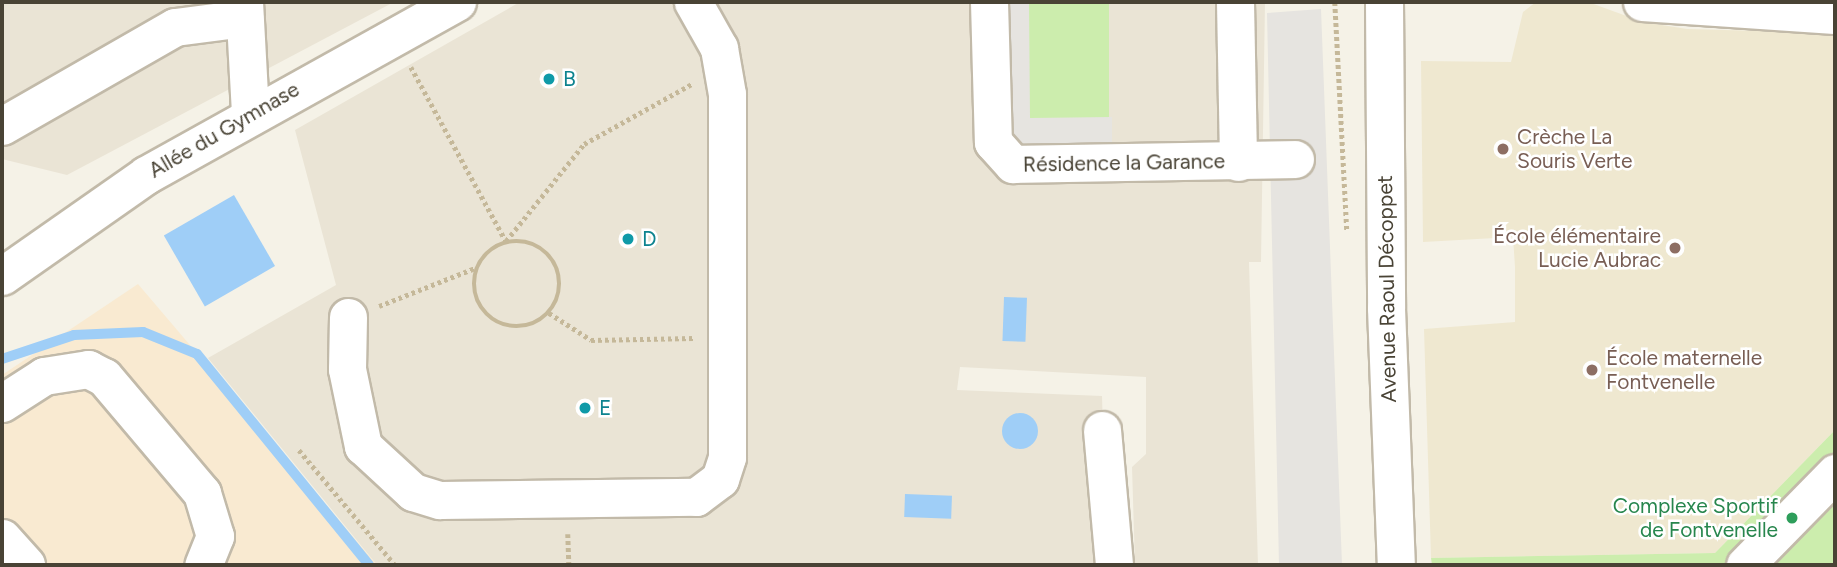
<!DOCTYPE html>
<html>
<head>
<meta charset="utf-8">
<style>
  body { margin:0 }
  #map { position:relative; width:1837px; height:567px; overflow:hidden; background:#f5f2e7; font-family:Figtree,sans-serif }
  div>[style] { position:absolute }
  .residential>* { inset:0; background:#eae4d5 }
  .commercial>* { inset:0; background:#f9ead1 }
  .education>* { inset:0; background:#efe8d0 }
  .green>* { inset:0; background:#ccedad; transform-origin:0 0 }
  .parking>* { inset:0; background:#e6e4e0 }
  .water>* { inset:0; background:#9fcef7; transform-origin:0 0 }
  .round { border-radius:50% }
  .stream>* { height:10px; margin:-5px; padding:0 5px; transform-origin:5px; border-radius:5px; background:#9fcef7 }
  .path>* { height:4.5px; margin-top:-2.25px; transform-origin:0; background:repeating-linear-gradient(90deg,#c5b899 0 3.5px,transparent 0 7px) }
  .path>.ring { margin:-2.25px; padding:0; box-sizing:content-box; background:none; border:4.5px solid #c5b899; border-radius:50% }
  .roads { filter:drop-shadow(2px 0 #c2baa9) drop-shadow(-2px 0 #c2baa9) drop-shadow(0 2px #c2baa9) drop-shadow(0 -2px #c2baa9) }
  .minor>* { height:37px; margin:-18.5px; padding:0 18.5px; transform-origin:18.5px; border-radius:18.5px; background:#fff }
  .dots>* { width:19px; height:19px; translate:-50% -50%; box-sizing:border-box; border:4px solid #fff; border-radius:50% }
  span { translate:-50% -50%; white-space:nowrap; text-align:center; line-height:1.15; -webkit-text-stroke:5px #fff; paint-order:stroke }
  .culture-label { font-size:21px; color:#0d838f }
  .left { translate:0 -50%; text-align:left }
  .street-label { font-size:21px; color:#494335 }
  .education-label { font-size:21px; color:#785e54 }
  .right { translate:-100% -50%; text-align:right }
  .leisure-label { font-size:21px; color:#27864d }
  .frame { position:absolute; inset:0; border:4px solid #494335; pointer-events:none }
</style>
</head>
<body>
<div id="map">
  <div class="residential">
    <div style="clip-path:polygon(2px 2px,394px 2px,67px 175px,2px 159px)"></div>
    <div style="clip-path:polygon(520px 2px,1265px 2px,1261px 262px,1249px 262px,1258px 565px,1135px 565px,1132px 467px,1146px 454px,1146px 377px,960px 367px,957px 390px,1102px 396px,1107px 565px,377px 565px,208px 358px,336px 285px,295px 130px)"></div>
  </div>
  <div class="commercial">
    <div style="clip-path:polygon(138px 284px,377px 565px,2px 565px,2px 375px)"></div>
  </div>
  <div class="education">
    <div style="clip-path:polygon(1536px 2px,1588px 2px,1643px 22px,1687px 29px,1835px 33px,1835px 430px,1715px 553px,1431px 558px,1424px 329px,1515px 322px,1515px 267px,1513px 237px,1423px 242px,1421px 61px,1511px 62px,1523px 12px)"></div>
  </div>
  <div class="green">
    <div style="left:1029px;top:2px;width:80px;height:117px"></div>
    <div style="clip-path:polygon(1835px 430px,1835px 565px,1432px 565px,1431px 558px,1715px 553px)"></div>
  </div>
  <div class="parking">
    <div style="clip-path:polygon(989px 2px,1029px 2px,1030px 118px,1112px 117px,1112px 165px,1013px 164px)"></div>
    <div style="clip-path:polygon(1321px 9px,1342px 565px,1279px 565px,1267px 13px)"></div>
  </div>
  <div class="water">
    <div style="left:234px;top:195px;width:82px;height:81px;rotate:60deg"></div>
    <div style="left:1004px;top:297px;width:23px;height:44px;rotate:2deg"></div>
    <div class="round" style="left:1002px;top:413px;width:36px;height:36px"></div>
    <div style="left:905px;top:494px;width:47px;height:23px;rotate:2deg"></div>
  </div>
  <div class="stream">
    <div style="left:2px;top:359px;width:76px;rotate:-18.4deg"></div>
    <div style="left:74px;top:335px;width:69px;rotate:-2.5deg"></div>
    <div style="left:143px;top:332px;width:58px;rotate:22.2deg"></div>
    <div style="left:197px;top:354px;width:272px;rotate:50.8deg"></div>
  </div>
  <div class="path">
    <div style="left:1335px;top:2px;width:229px;rotate:87deg"></div>
    <div style="left:411px;top:67px;width:198px;rotate:61.4deg"></div>
    <div style="left:506px;top:241px;width:124px;rotate:-51.2deg"></div>
    <div style="left:584px;top:144px;width:124px;rotate:-29.1deg"></div>
    <div class="ring" style="left:474px;top:241px;width:81.5px;height:81.5px"></div>
    <div style="left:379px;top:306px;width:103px;rotate:-21.6deg"></div>
    <div style="left:549px;top:313px;width:50px;rotate:32.7deg"></div>
    <div style="left:591px;top:340px;width:103px;rotate:-1.1deg"></div>
    <div style="left:299px;top:450px;width:150px;rotate:50.1deg"></div>
    <div style="left:568px;top:534px;width:31px;rotate:88deg"></div>
  </div>
  <div class="roads">
    <div class="minor">
      <div style="left:244px;top:2px;width:110px;rotate:86.9deg"></div>
      <div style="left:989px;top:2px;width:140px;rotate:88.4deg"></div>
      <div style="left:993px;top:142px;width:30px;rotate:48deg"></div>
      <div style="left:1013px;top:164px;width:282px;rotate:-1deg"></div>
      <div style="left:1235px;top:2px;width:160px;rotate:88.9deg"></div>
      <div style="left:1384px;top:2px;width:306px;rotate:89.6deg"></div>
      <div style="left:1386px;top:308px;width:257px;rotate:87.8deg"></div>
      <div style="left:1642px;top:2px;width:193px;rotate:3.9deg"></div>
      <div style="left:2px;top:126px;width:199px;rotate:-29.8deg"></div>
      <div style="left:175px;top:27px;width:70px;rotate:-7.4deg"></div>
      <div style="left:2px;top:276px;width:176px;rotate:-35deg"></div>
      <div style="left:146px;top:175px;width:356px;rotate:-29.1deg"></div>
      <div style="left:348px;top:317px;width:52px;rotate:91.1deg"></div>
      <div style="left:347px;top:369px;width:79px;rotate:78.3deg"></div>
      <div style="left:363px;top:446px;width:68px;rotate:42.6deg"></div>
      <div style="left:413px;top:492px;width:28px;rotate:17deg"></div>
      <div style="left:440px;top:500px;width:256px;rotate:-0.7deg"></div>
      <div style="left:696px;top:497px;width:30px;rotate:-37deg"></div>
      <div style="left:720px;top:479px;width:23px;rotate:-72deg"></div>
      <div style="left:727px;top:457px;width:363px;rotate:-90deg"></div>
      <div style="left:727px;top:94px;width:47px;rotate:-99.9deg"></div>
      <div style="left:719px;top:48px;width:53px;rotate:-119.5deg"></div>
      <div style="left:2px;top:403px;width:50px;rotate:-32.7deg"></div>
      <div style="left:44px;top:376px;width:45px;rotate:-9deg"></div>
      <div style="left:88px;top:369px;width:18px;rotate:27deg"></div>
      <div style="left:104px;top:377px;width:152px;rotate:49.8deg"></div>
      <div style="left:202px;top:493px;width:45px;rotate:73.2deg"></div>
      <div style="left:215px;top:536px;width:31px;rotate:112deg"></div>
      <div style="left:1102px;top:430px;width:136px;rotate:84.9deg"></div>
      <div style="left:2px;top:538px;width:36px;rotate:48deg"></div>
      <div style="left:1745px;top:565px;width:129px;rotate:-45.6deg"></div>
    </div>
  </div>
  <div class="dots">
    <div style="left:549px;top:79px;background:#0f9aa8"></div>
    <div style="left:1503px;top:149px;background:#8d6e63"></div>
    <div style="left:628px;top:239px;background:#0f9aa8"></div>
    <div style="left:1675px;top:248px;background:#8d6e63"></div>
    <div style="left:1592px;top:370px;background:#8d6e63"></div>
    <div style="left:585px;top:408px;background:#0f9aa8"></div>
    <div style="left:1792px;top:518px;background:#2e9e5b"></div>
  </div>
  <div class="culture-label">
    <span class="left" style="left:563px;top:79px">B</span>
    <span class="left" style="left:642px;top:239px">D</span>
    <span class="left" style="left:599px;top:408px">E</span>
  </div>
  <div class="street-label">
    <span style="left:224px;top:130px;rotate:-30deg">Allée du Gymnase</span>
    <span style="left:1124px;top:163px;rotate:-1deg">Résidence la Garance</span>
    <span style="left:1387px;top:289px;rotate:-91deg">Avenue Raoul Décoppet</span>
  </div>
  <div class="education-label">
    <span class="left" style="left:1517px;top:149px">Crèche La<br>Souris Verte</span>
    <span class="right" style="left:1661px;top:248px">École élémentaire<br>Lucie Aubrac</span>
    <span class="left" style="left:1606px;top:370px">École maternelle<br>Fontvenelle</span>
  </div>
  <div class="leisure-label">
    <span class="right" style="left:1778px;top:518px">Complexe Sportif<br>de Fontvenelle</span>
  </div>
  <div class="frame"></div>
</div>
</body>
</html>
